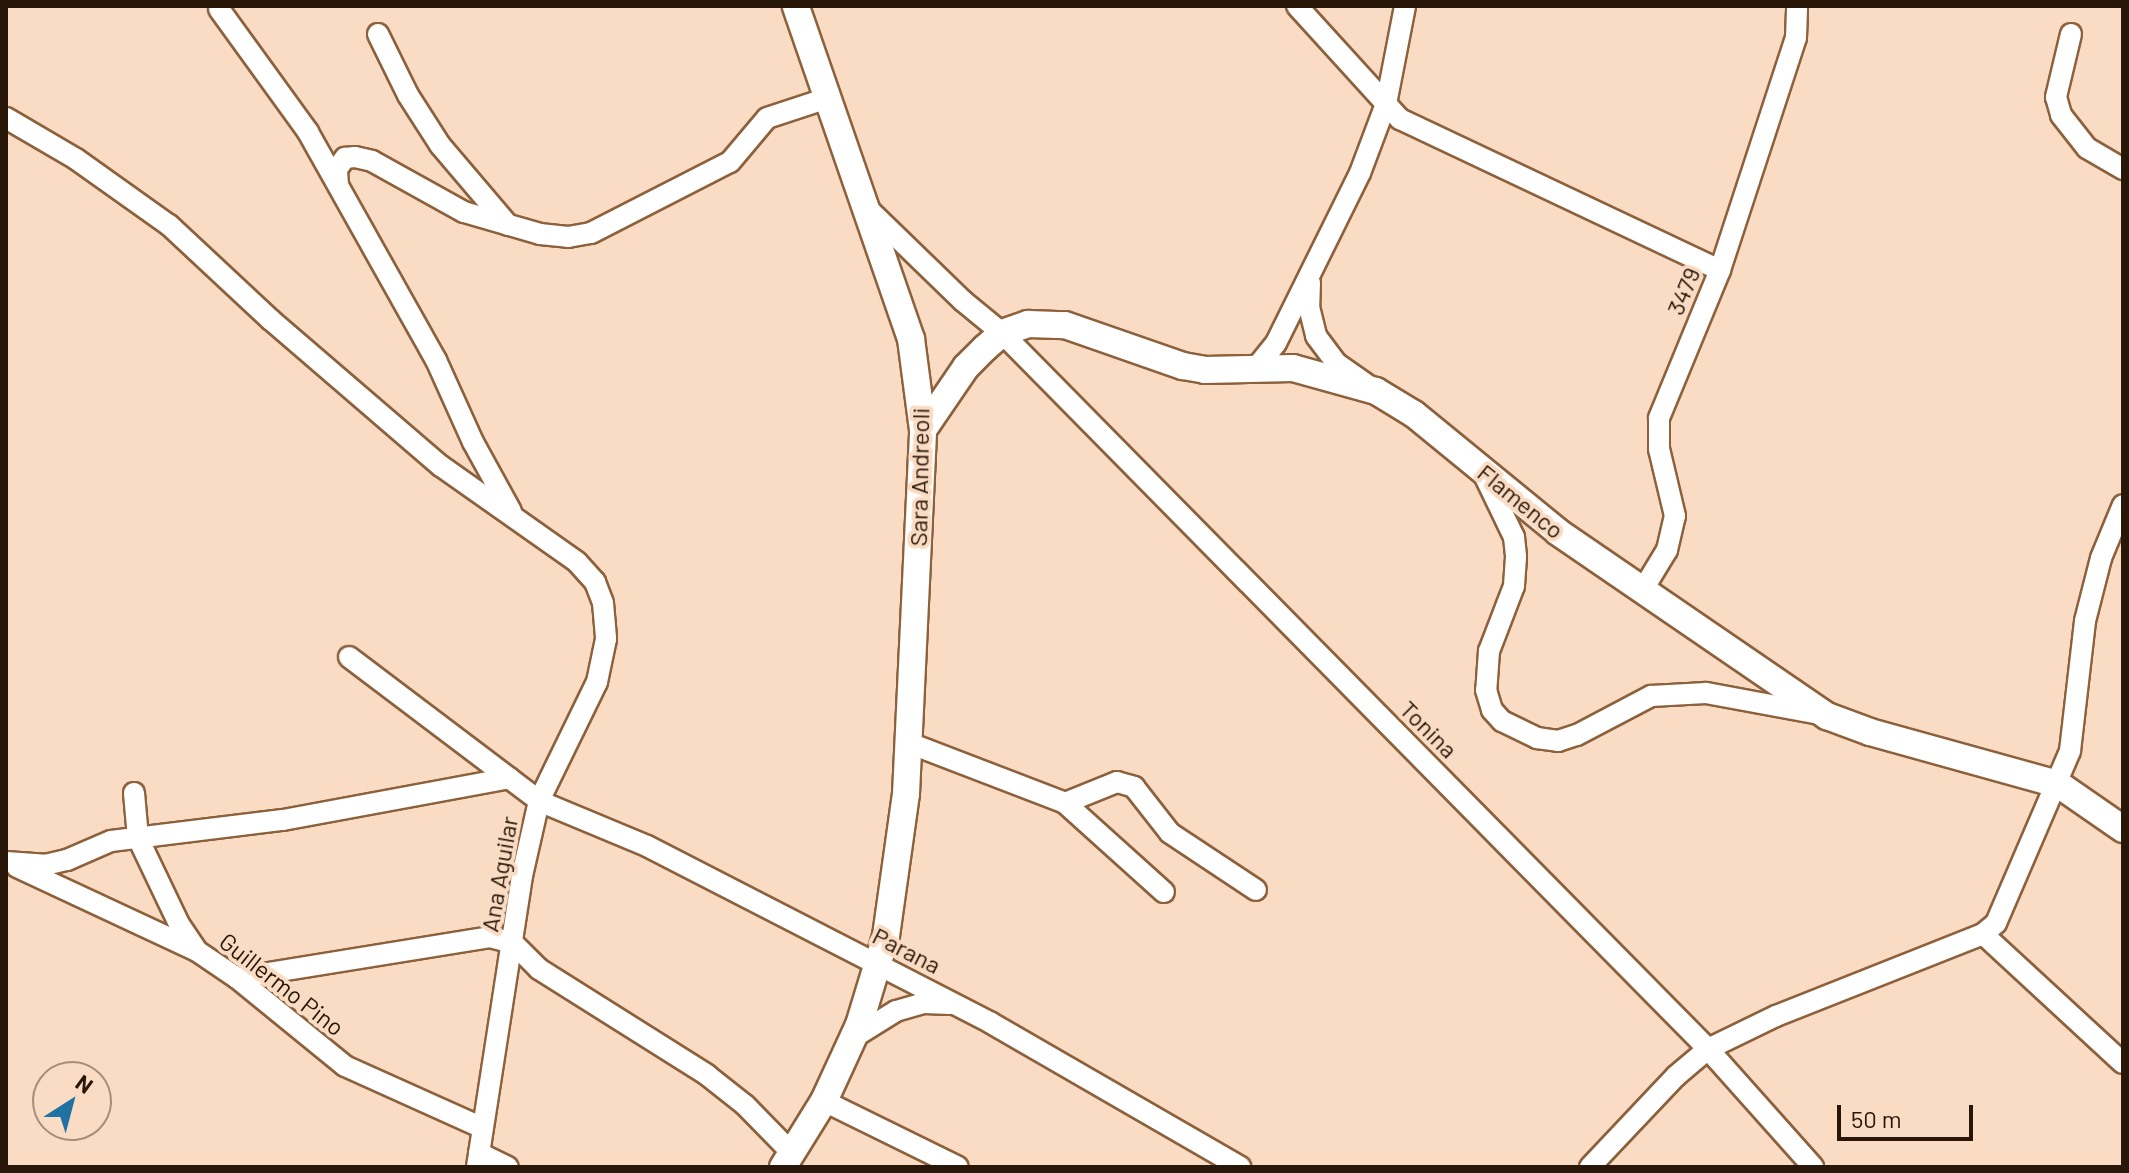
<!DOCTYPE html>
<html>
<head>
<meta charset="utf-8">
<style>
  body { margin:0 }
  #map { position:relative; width:2129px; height:1173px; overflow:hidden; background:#fadcc4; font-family:Barlow,sans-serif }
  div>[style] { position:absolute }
  .roads { filter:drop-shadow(2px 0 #8c613c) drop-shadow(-2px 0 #8c613c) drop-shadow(0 2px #8c613c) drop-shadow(0 -2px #8c613c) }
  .minor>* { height:20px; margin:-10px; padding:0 10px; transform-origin:10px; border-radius:10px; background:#fff }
  .tertiary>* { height:26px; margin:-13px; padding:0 13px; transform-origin:13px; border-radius:13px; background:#fff }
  span { translate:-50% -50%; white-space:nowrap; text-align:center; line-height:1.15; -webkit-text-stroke:8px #fadcc4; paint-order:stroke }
  .street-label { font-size:24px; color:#281708 }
  .frame { position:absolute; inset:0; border:8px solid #281708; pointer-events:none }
  .north { position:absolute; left:32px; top:1061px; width:80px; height:80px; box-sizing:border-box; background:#fadcc4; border:2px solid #a68d79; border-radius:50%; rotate:36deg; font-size:22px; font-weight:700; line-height:32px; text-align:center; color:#281708 }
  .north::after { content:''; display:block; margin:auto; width:28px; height:36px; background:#2072a3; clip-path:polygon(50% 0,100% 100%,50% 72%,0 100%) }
  .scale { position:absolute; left:1837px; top:1105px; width:136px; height:36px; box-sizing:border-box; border:4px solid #281708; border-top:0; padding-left:10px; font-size:24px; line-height:28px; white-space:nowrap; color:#281708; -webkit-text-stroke:6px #fadcc4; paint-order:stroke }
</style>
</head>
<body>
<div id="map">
  <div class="roads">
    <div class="minor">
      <div style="left:1297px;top:6px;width:153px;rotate:47.7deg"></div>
      <div style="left:1400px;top:119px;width:354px;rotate:25.3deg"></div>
      <div style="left:219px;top:9px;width:152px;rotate:54.1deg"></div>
      <div style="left:308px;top:132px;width:261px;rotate:60.7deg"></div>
      <div style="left:436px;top:360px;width:90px;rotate:65.7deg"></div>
      <div style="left:473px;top:442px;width:79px;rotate:61.2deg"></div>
      <div style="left:378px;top:34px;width:68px;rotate:63.8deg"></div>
      <div style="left:408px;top:95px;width:59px;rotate:57.4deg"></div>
      <div style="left:440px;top:145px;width:105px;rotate:49.6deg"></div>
      <div style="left:2071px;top:34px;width:65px;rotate:103.4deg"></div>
      <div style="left:2056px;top:97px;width:19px;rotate:74deg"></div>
      <div style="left:2061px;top:115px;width:42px;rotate:51.8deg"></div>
      <div style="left:2087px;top:148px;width:42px;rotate:30.3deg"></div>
      <div style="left:6px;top:118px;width:81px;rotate:30.4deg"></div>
      <div style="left:76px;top:159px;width:114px;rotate:35.4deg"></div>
      <div style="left:169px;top:225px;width:139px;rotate:43deg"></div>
      <div style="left:271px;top:320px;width:224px;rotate:40.7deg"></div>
      <div style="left:441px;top:466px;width:166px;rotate:35.2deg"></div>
      <div style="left:577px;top:562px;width:27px;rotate:48deg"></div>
      <div style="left:595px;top:582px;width:22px;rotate:69deg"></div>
      <div style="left:603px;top:603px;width:36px;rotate:85deg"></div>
      <div style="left:606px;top:639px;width:44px;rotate:101.8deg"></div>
      <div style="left:597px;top:682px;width:132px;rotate:116deg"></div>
      <div style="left:539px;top:801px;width:77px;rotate:102.8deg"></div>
      <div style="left:522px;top:876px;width:294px;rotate:98.8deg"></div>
      <div style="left:338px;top:185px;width:16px;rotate:-94deg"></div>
      <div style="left:337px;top:169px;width:14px;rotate:-54deg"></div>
      <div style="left:345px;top:158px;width:10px;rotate:-6deg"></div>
      <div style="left:355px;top:157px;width:17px;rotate:13deg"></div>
      <div style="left:372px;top:161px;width:105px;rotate:29deg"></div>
      <div style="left:464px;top:212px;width:79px;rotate:16.1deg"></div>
      <div style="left:540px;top:234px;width:28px;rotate:6deg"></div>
      <div style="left:568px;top:237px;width:23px;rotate:-10deg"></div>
      <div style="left:591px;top:233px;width:156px;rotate:-27.1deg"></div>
      <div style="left:730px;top:162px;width:57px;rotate:-49.9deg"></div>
      <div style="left:767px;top:118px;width:64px;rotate:-18.2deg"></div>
      <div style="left:867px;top:208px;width:134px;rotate:44.1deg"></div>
      <div style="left:963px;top:301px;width:50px;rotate:39.4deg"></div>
      <div style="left:1002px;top:333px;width:1006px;rotate:45.4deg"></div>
      <div style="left:1708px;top:1049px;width:158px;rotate:48.3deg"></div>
      <div style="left:1310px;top:283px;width:24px;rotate:92deg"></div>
      <div style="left:1309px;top:307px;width:30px;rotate:76deg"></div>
      <div style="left:1316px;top:336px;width:34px;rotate:53deg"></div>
      <div style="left:1336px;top:363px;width:37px;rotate:35deg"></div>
      <div style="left:1255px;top:369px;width:33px;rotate:-51deg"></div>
      <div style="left:1276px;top:343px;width:190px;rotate:-63.7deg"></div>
      <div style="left:1360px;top:173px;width:74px;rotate:-69.4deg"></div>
      <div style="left:1386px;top:104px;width:100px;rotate:-79deg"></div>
      <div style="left:1484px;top:475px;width:69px;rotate:64.2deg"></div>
      <div style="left:1514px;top:537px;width:20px;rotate:84deg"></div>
      <div style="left:1516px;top:557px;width:29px;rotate:94deg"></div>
      <div style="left:1514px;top:586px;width:70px;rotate:111deg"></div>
      <div style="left:1489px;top:651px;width:39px;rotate:94deg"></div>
      <div style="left:1486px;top:690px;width:21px;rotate:73deg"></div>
      <div style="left:1492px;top:710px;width:15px;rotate:48deg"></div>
      <div style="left:1502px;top:721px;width:39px;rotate:26deg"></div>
      <div style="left:1537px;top:738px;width:21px;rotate:8deg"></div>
      <div style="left:1558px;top:741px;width:20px;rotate:-18deg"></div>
      <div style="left:1577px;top:735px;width:84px;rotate:-27.8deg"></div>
      <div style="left:1651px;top:696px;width:55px;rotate:-3.1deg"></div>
      <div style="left:1706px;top:693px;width:115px;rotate:10.5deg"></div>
      <div style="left:1642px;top:591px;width:48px;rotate:-58.6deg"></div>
      <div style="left:1667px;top:550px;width:35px;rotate:-77deg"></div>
      <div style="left:1675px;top:516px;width:69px;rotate:-103.4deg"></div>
      <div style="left:1659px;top:449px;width:31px;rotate:-90deg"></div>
      <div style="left:1659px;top:418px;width:160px;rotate:-67.6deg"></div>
      <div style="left:1720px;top:270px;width:244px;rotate:-71.9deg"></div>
      <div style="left:1796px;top:38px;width:32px;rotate:-88deg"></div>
      <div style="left:349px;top:657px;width:201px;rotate:37.1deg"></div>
      <div style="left:909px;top:743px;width:167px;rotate:21deg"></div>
      <div style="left:1065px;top:803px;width:133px;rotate:42deg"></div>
      <div style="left:134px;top:793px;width:45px;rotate:84.9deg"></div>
      <div style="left:138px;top:838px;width:95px;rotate:64.5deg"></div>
      <div style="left:179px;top:924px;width:32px;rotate:56deg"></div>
      <div style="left:1065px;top:803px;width:56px;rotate:-22deg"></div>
      <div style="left:1117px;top:782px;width:18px;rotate:16deg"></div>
      <div style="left:1134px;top:787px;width:58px;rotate:52deg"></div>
      <div style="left:1170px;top:833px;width:103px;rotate:33.5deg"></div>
      <div style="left:6px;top:862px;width:39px;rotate:4deg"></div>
      <div style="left:45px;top:865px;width:23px;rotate:-13deg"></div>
      <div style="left:67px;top:860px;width:48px;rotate:-23.4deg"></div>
      <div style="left:111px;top:841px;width:173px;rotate:-7deg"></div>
      <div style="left:283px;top:820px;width:230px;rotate:-10.5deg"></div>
      <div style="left:509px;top:778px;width:38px;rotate:37deg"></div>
      <div style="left:539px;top:801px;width:117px;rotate:22.6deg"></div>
      <div style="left:647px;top:846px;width:387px;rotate:27.2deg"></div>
      <div style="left:991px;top:1023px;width:288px;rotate:30deg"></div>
      <div style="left:17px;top:867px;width:199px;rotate:25deg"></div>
      <div style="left:197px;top:951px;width:48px;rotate:34deg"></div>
      <div style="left:237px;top:978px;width:139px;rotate:39.2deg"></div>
      <div style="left:345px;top:1066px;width:149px;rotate:24.2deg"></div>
      <div style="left:1983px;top:934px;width:190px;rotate:42.7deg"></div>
      <div style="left:237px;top:978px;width:256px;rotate:-9.2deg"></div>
      <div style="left:490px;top:937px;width:24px;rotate:15deg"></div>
      <div style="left:513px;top:943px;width:37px;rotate:45deg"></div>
      <div style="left:539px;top:969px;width:199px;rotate:32.2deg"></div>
      <div style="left:707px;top:1075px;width:48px;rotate:38.3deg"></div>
      <div style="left:745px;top:1105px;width:66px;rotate:45.6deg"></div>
      <div style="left:851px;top:1039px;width:53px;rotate:-31.9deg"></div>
      <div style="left:896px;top:1011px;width:29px;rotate:-16deg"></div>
      <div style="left:924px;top:1003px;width:26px;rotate:2deg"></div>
      <div style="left:824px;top:1101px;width:149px;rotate:26.2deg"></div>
      <div style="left:479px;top:1153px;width:32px;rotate:26deg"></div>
      <div style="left:1590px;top:1167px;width:125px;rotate:-46.6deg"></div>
      <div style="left:1676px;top:1076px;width:42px;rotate:-40.2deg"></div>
      <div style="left:1708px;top:1049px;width:76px;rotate:-25.9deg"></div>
      <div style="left:1776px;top:1016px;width:223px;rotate:-21.6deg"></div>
      <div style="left:1983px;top:934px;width:17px;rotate:-40deg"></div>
      <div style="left:1996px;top:923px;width:187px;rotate:-66.7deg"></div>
      <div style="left:2070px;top:751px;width:131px;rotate:-83.4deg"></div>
      <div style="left:2085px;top:621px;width:65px;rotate:-75.7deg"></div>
      <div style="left:2101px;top:558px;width:57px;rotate:-67.5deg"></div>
    </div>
    <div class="tertiary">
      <div style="left:923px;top:430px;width:76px;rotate:-55.7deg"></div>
      <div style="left:966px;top:367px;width:27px;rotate:-45deg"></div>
      <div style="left:985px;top:348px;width:23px;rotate:-41deg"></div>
      <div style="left:1002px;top:333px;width:28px;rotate:-19deg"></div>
      <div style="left:1028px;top:324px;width:37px;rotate:2deg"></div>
      <div style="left:1065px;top:325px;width:125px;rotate:19.2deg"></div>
      <div style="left:1183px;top:366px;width:22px;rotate:10deg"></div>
      <div style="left:1205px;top:370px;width:88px;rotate:-1.3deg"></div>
      <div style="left:1293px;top:368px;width:86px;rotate:15.5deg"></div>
      <div style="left:1376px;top:391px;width:44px;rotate:31.2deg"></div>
      <div style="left:1414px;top:414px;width:186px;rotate:39.3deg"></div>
      <div style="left:1558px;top:532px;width:326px;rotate:34.4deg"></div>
      <div style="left:1827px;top:716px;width:46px;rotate:20.4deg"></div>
      <div style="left:1870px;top:732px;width:195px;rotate:15.5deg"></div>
      <div style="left:2058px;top:784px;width:79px;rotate:34.7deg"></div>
      <div style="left:783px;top:1167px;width:78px;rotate:-58.2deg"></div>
      <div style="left:824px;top:1101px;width:84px;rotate:-65.3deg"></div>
      <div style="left:859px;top:1025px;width:93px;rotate:-73.1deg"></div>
      <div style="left:886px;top:936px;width:143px;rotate:-82deg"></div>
      <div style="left:906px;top:794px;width:364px;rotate:-87.3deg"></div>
      <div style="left:923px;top:430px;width:92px;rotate:-97.5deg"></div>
      <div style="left:911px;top:339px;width:352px;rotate:-109.1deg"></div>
    </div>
  </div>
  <div class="street-label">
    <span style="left:1683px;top:291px;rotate:-67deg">3479</span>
    <span style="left:919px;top:477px;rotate:-89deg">Sara Andreoli</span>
    <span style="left:1521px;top:501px;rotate:39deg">Flamenco</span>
    <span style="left:1429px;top:729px;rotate:45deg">Tonina</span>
    <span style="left:499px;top:874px;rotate:-80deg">Ana Aguilar</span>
    <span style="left:907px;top:950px;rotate:27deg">Parana</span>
    <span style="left:282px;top:984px;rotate:38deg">Guillermo Pino</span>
  </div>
  <div class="frame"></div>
  <div class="north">N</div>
  <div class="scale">50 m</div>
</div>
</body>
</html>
